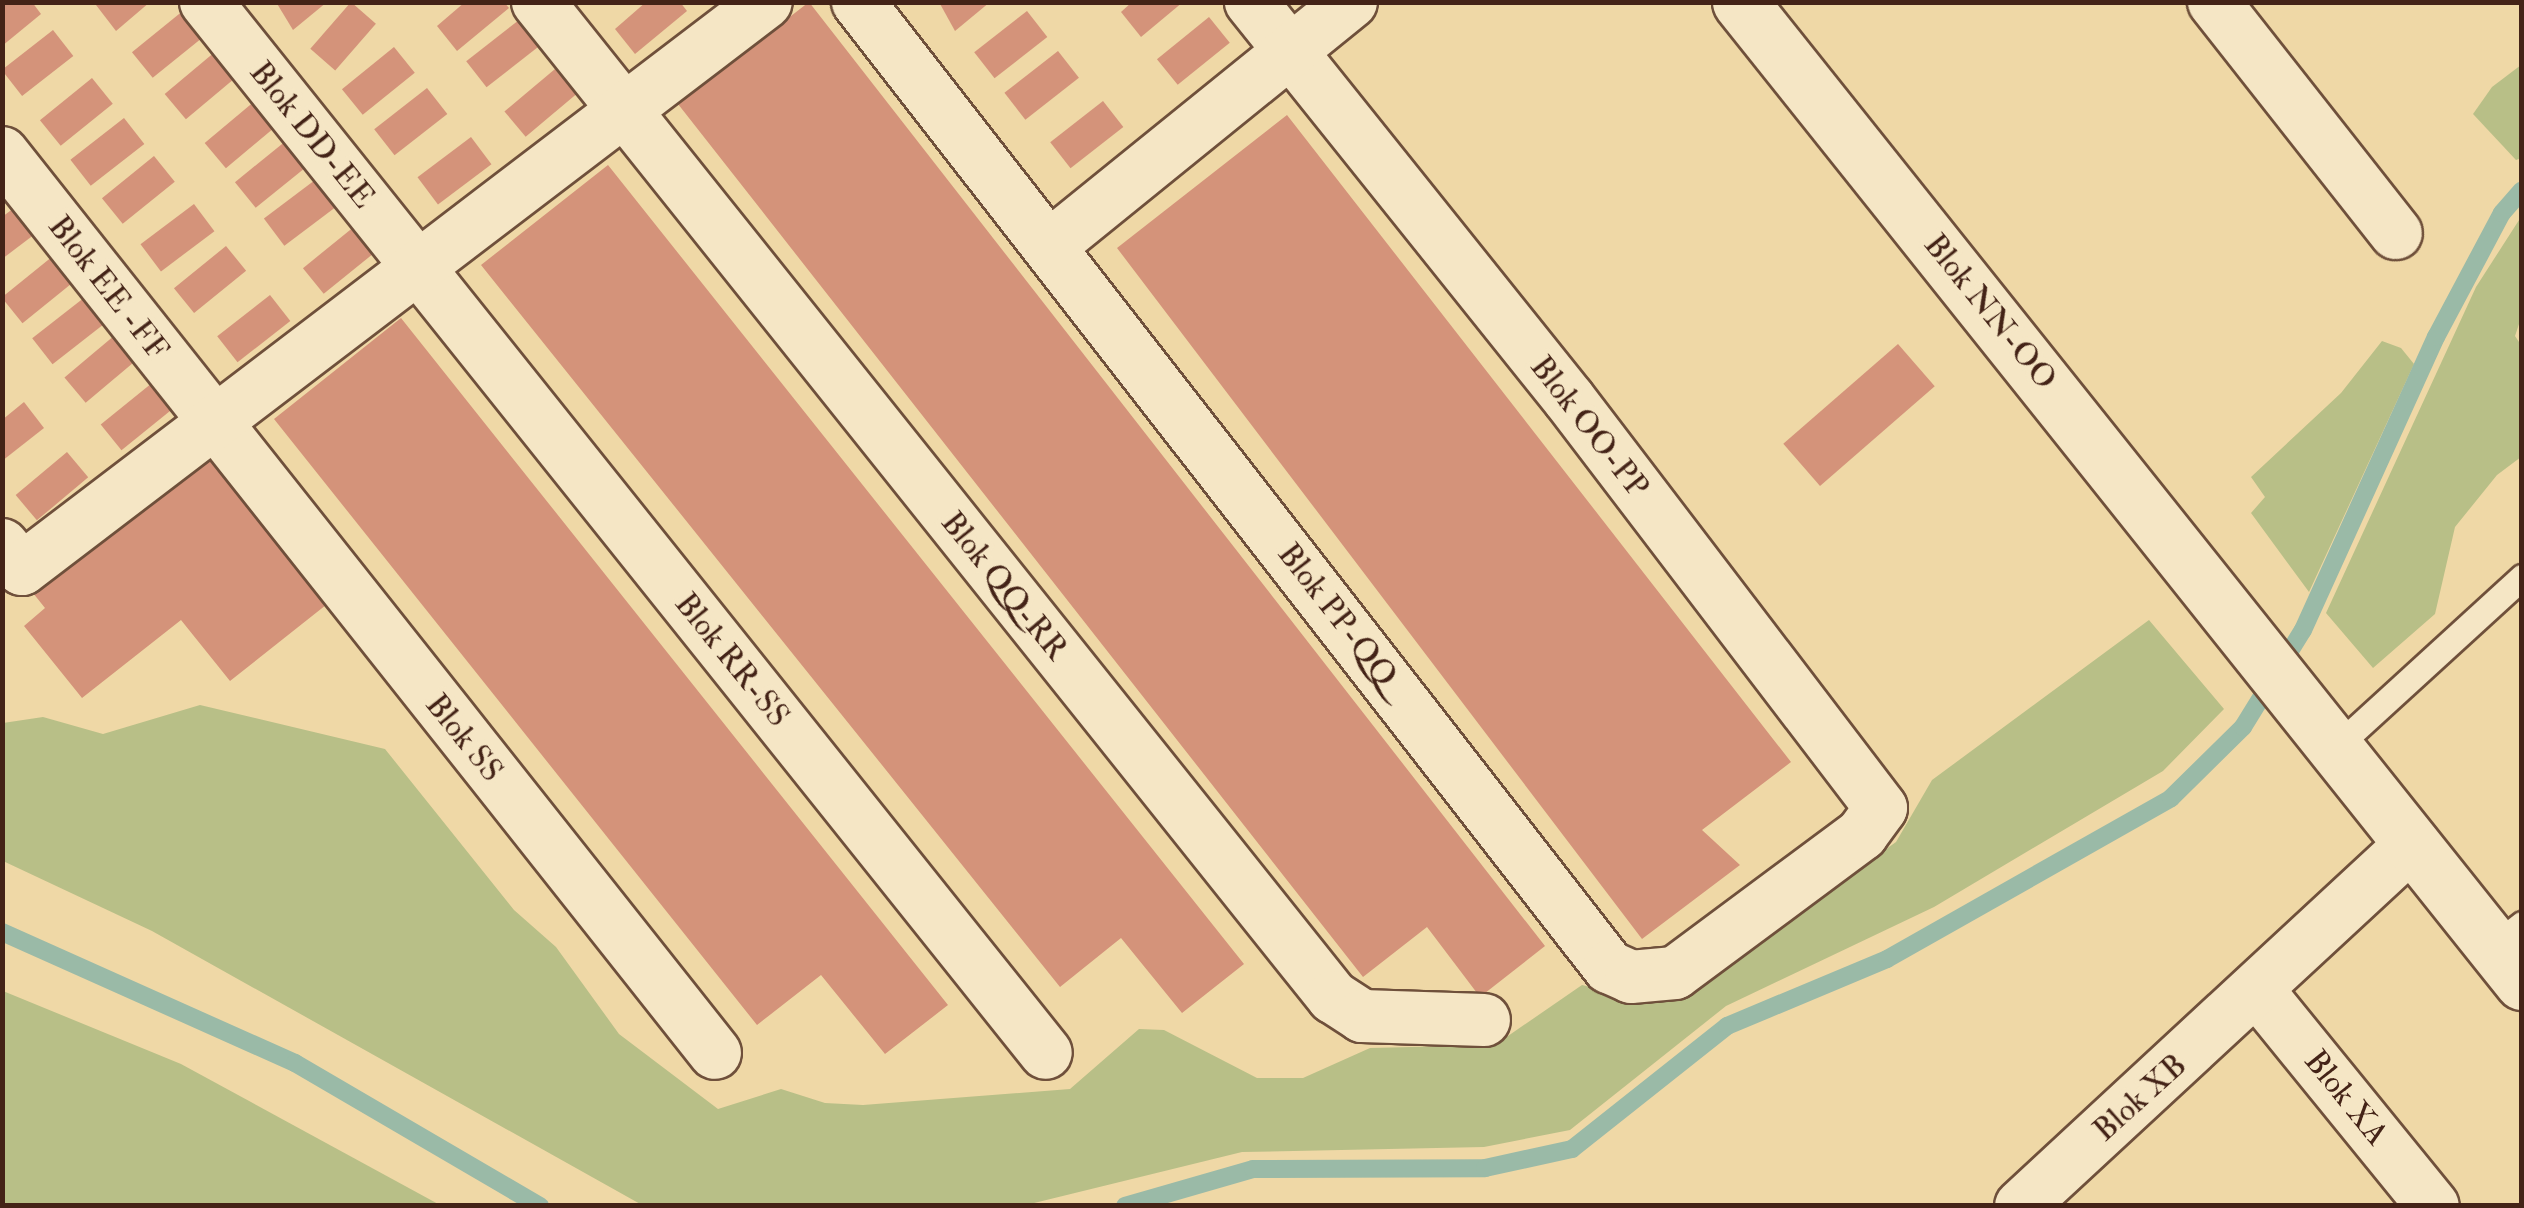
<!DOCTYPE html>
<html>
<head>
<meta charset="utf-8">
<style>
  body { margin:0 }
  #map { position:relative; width:2524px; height:1208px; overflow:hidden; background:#efd8a6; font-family:"IM FELL Double Pica",serif }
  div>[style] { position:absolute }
  .green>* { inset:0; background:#b8bf87 }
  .stream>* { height:18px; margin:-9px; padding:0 9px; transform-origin:9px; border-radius:9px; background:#9abaa7 }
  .building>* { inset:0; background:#d4937a; transform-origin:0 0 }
  .roads { filter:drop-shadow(2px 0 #6f503b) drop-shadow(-2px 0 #6f503b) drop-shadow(0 2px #6f503b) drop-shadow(0 -2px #6f503b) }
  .service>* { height:25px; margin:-12.5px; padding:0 12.5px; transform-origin:12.5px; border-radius:12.5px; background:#f5e6c5 }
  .minor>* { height:52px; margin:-26px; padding:0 26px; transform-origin:26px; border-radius:26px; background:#f5e6c5 }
  .tertiary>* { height:55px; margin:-27.5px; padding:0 27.5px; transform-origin:27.5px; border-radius:27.5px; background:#f5e6c5 }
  span { translate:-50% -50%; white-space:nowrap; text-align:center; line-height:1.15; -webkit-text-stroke:10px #f5e6c5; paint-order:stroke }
  .street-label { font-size:32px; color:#442317 }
  .frame { position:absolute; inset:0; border:5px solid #442317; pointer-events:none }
</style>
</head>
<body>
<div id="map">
  <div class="green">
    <div style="clip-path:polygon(2521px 65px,2521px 158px,2516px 160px,2473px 114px,2492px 87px)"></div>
    <div style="clip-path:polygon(2521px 217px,2521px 318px,2515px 336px,2521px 345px,2521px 457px,2497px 475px,2455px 527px,2435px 614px,2373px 668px,2326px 613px,2476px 287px)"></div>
    <div style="clip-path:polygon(2382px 341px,2401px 348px,2414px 364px,2309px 592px,2251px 513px,2265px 497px,2251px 477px,2341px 393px)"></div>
    <div style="clip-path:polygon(2149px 620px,2224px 709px,2163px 771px,1934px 907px,1726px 1006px,1570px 1130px,1484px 1147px,1242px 1152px,1026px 1205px,642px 1205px,152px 931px,3px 861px,3px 723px,43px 717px,103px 734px,200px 705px,385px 749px,514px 910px,556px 947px,619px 1034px,718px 1109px,781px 1089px,825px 1103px,863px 1105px,1070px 1089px,1139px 1029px,1164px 1030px,1257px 1078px,1303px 1078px,1370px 1048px,1495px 1045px,1582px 985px,1650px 1001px,1695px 985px,1896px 842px,1932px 780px)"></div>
    <div style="clip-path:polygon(3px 991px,181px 1064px,440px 1205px,3px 1205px)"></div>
  </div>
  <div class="stream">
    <div style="left:2px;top:932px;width:321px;rotate:24.1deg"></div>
    <div style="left:295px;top:1063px;width:284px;rotate:30.3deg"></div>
    <div style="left:1125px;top:1206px;width:133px;rotate:-16.1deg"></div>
    <div style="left:1253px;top:1169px;width:232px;rotate:-0.2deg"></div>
    <div style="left:1485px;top:1168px;width:89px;rotate:-12.3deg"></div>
    <div style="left:1572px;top:1149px;width:198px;rotate:-38.4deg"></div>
    <div style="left:1727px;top:1026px;width:173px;rotate:-22.7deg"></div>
    <div style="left:1887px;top:959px;width:326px;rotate:-29.5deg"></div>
    <div style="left:2171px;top:798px;width:101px;rotate:-44.6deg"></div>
    <div style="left:2243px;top:727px;width:114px;rotate:-58.3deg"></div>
    <div style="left:2303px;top:630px;width:322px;rotate:-65.6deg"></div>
    <div style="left:2436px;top:337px;width:140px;rotate:-62deg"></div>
    <div style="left:2502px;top:213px;width:30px;rotate:-49deg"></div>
  </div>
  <div class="building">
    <div style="clip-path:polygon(32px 2px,41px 14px,2px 46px,2px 5px)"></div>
    <div style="clip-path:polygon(150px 2px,116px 31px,96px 5px,98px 2px)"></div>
    <div style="clip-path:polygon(276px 2px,327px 2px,293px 30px)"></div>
    <div style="left:351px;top:2px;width:33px;height:62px;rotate:41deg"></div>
    <div style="clip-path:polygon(465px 2px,504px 2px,509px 8px,457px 51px,437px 26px)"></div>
    <div style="clip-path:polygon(646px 2px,680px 2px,687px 11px,635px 54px,615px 29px)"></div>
    <div style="clip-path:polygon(809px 2px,1545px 946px,1480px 997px,1427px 927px,1363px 977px,678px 104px)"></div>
    <div style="clip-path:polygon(939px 2px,990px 2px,955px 31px)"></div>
    <div style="clip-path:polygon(1132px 2px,1183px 2px,1141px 37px,1121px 12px)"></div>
    <div style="left:184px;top:10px;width:33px;height:67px;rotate:51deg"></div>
    <div style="left:1027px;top:11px;width:33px;height:67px;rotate:52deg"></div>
    <div style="left:1209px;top:17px;width:33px;height:67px;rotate:51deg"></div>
    <div style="left:519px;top:20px;width:33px;height:67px;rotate:52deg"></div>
    <div style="left:53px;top:30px;width:33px;height:65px;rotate:52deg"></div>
    <div style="left:394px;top:47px;width:33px;height:67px;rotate:51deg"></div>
    <div style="left:216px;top:51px;width:33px;height:67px;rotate:50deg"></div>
    <div style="left:1058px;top:51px;width:34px;height:68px;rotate:52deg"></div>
    <div style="left:555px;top:69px;width:33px;height:66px;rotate:50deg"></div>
    <div style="left:92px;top:78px;width:33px;height:67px;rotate:51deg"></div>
    <div style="left:427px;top:88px;width:33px;height:67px;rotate:52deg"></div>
    <div style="left:256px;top:100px;width:33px;height:67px;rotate:50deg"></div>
    <div style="left:1103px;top:101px;width:33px;height:67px;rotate:52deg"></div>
    <div style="clip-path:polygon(1287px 115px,1791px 762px,1702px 830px,1740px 865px,1642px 939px,1117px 248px)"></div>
    <div style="left:124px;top:118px;width:33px;height:68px;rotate:52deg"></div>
    <div style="left:471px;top:137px;width:34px;height:67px;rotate:53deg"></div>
    <div style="left:287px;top:140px;width:33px;height:67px;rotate:51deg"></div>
    <div style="left:154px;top:156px;width:33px;height:67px;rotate:51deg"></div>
    <div style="clip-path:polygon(608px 165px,1244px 964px,1182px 1013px,1121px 938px,1060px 987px,481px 265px)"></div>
    <div style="left:319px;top:177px;width:34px;height:69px;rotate:53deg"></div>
    <div style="left:194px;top:204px;width:34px;height:67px;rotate:53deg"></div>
    <div style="clip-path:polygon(14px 208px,35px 234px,2px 259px,2px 217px)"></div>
    <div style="left:355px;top:226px;width:33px;height:67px;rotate:51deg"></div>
    <div style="left:226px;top:246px;width:32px;height:67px;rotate:51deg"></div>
    <div style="left:53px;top:256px;width:33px;height:66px;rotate:51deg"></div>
    <div style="left:270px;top:295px;width:33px;height:67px;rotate:52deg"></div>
    <div style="left:85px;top:297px;width:33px;height:67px;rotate:52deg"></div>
    <div style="clip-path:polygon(401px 318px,948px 1005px,885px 1054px,821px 975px,757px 1025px,274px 419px)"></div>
    <div style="left:115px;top:335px;width:33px;height:66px;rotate:50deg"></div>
    <div style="left:1898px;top:344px;width:56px;height:152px;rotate:49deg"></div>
    <div style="left:152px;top:383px;width:33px;height:66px;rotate:51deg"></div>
    <div style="clip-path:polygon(24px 402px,44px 428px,2px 461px,2px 420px)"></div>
    <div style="clip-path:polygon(212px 451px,331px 601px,230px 681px,181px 620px,82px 698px,24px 626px,45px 608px,33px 593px)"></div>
    <div style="left:67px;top:452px;width:33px;height:67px;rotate:50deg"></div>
  </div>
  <div class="roads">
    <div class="service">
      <div style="left:2337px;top:746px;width:251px;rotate:-42.4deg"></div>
      <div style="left:2494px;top:946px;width:36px;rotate:-38deg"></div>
    </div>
    <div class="minor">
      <div style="left:206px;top:2px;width:1345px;rotate:51.37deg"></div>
      <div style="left:538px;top:2px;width:1274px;rotate:51.38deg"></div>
      <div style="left:1333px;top:997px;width:35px;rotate:33deg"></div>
      <div style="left:1362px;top:1016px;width:122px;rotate:1.9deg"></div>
      <div style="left:858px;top:2px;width:1223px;rotate:52.11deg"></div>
      <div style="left:1609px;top:967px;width:24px;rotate:24deg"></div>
      <div style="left:1631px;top:977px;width:44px;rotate:-5.2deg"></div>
      <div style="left:1675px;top:973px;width:233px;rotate:-36.6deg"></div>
      <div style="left:1862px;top:834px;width:32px;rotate:-54deg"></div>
      <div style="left:1881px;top:808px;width:514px;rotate:-127.34deg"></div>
      <div style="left:1569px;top:399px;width:509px;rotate:-128.69deg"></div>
      <div style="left:2214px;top:2px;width:294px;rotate:51.8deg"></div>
      <div style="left:2px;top:153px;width:1148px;rotate:51.61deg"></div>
      <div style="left:1051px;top:245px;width:386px;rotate:-39deg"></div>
      <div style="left:2px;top:545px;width:31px;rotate:50deg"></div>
      <div style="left:22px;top:569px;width:935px;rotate:-37.31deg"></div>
      <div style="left:2258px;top:991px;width:277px;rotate:50.9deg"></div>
      <div style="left:2021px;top:1206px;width:534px;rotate:-42.8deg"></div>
    </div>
    <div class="tertiary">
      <div style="left:1740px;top:2px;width:1254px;rotate:51.41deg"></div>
    </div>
  </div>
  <div class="street-label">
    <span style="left:312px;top:135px;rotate:51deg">Blok DD-EE</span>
    <span style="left:108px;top:288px;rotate:52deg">Blok EE -FF</span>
    <span style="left:1990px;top:312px;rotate:51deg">Blok NN-OO</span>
    <span style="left:1589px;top:427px;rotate:52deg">Blok OO-PP</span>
    <span style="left:1004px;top:586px;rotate:51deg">Blok QQ-RR</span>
    <span style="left:1337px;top:615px;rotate:52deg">Blok PP-QQ</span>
    <span style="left:732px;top:660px;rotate:51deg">Blok RR-SS</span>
    <span style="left:464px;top:738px;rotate:51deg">Blok SS</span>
    <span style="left:2140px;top:1098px;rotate:-42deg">Blok XB</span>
    <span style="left:2346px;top:1098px;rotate:51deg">Blok XA</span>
  </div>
  <div class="frame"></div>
</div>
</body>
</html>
